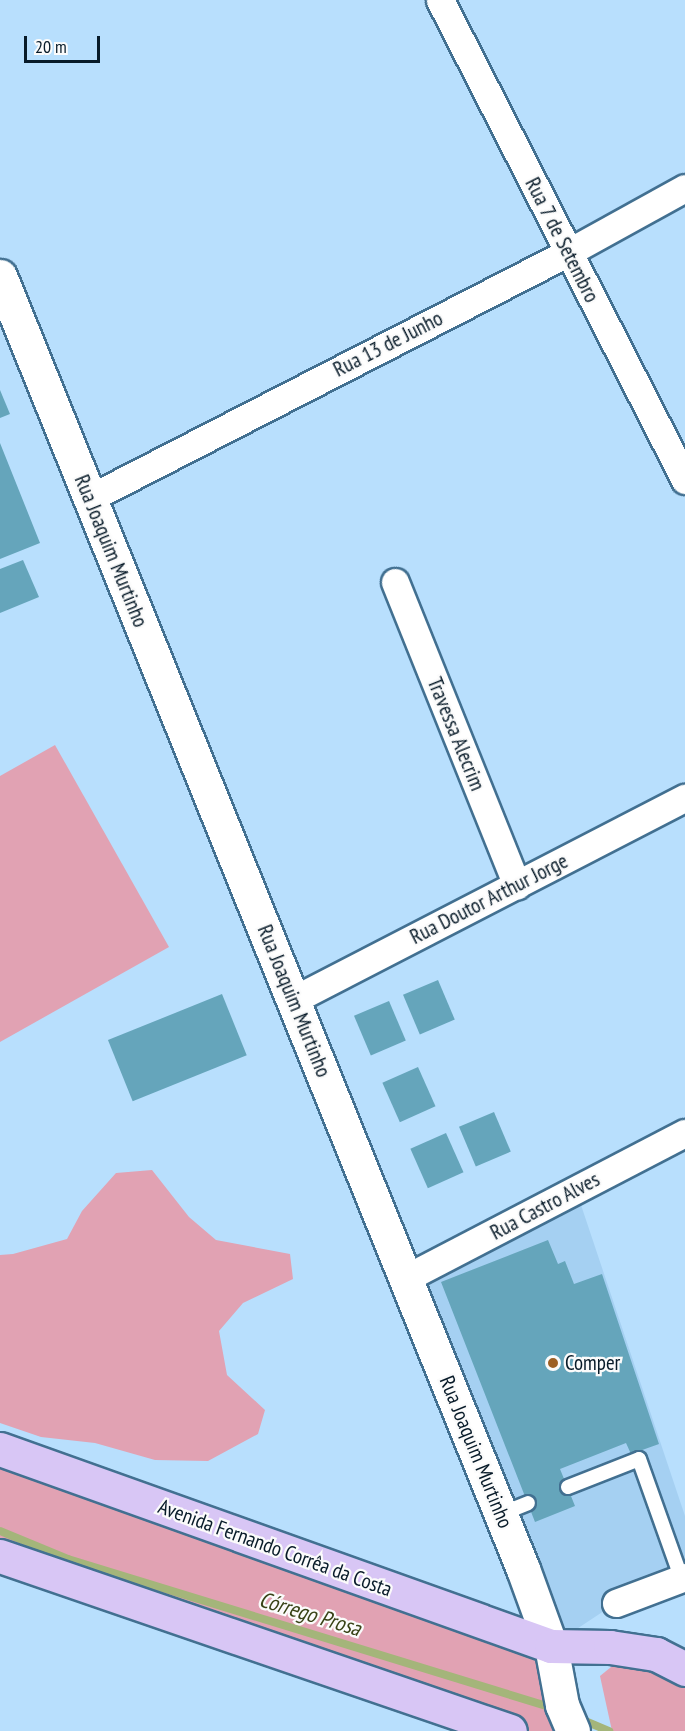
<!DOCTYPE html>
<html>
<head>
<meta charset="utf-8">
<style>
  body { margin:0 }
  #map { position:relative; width:685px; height:1731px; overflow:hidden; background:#b8dffd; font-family:"PT Sans Narrow",sans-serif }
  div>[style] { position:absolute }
  .built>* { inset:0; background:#a5d0f2 }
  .green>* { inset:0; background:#e1a2b3 }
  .stream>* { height:8px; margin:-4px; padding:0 4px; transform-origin:4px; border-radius:4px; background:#a4b57a }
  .building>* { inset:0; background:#65a5bb; transform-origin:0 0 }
  .roads { filter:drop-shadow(2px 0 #427091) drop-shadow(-2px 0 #427091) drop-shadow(0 2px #427091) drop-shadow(0 -2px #427091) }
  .lane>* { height:14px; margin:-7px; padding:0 7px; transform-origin:7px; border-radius:7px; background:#fff }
  .street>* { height:27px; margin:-13.5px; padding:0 13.5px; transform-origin:13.5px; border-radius:13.5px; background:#fff }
  .secondary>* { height:33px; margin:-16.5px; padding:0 16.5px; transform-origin:16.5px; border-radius:16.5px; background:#fff }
  .primary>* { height:33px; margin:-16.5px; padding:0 16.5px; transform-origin:16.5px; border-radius:16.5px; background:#d8c6f5 }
  .dots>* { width:16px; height:16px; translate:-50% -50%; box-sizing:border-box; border:3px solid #fbfbfb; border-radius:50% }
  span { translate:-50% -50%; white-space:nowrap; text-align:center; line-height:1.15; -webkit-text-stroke:4.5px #fbfbfb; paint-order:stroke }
  .street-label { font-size:21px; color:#081b29 }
  .poi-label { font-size:21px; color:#081b29 }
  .left { translate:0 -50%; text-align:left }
  .water-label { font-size:22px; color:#394317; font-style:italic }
  .scale { position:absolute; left:24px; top:36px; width:76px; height:27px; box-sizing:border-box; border:3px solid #081b29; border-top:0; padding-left:8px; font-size:18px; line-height:21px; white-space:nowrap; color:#081b29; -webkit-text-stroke:4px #fbfbfb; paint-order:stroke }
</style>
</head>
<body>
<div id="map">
  <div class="built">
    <div style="clip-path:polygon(576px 1190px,685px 1516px,685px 1577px,616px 1603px,551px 1646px,406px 1278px)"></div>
  </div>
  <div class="green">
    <div style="clip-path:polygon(55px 745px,169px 947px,0 1042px,0 776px)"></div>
    <div style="clip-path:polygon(152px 1170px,189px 1217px,216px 1240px,290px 1254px,293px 1279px,243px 1303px,219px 1331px,227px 1375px,265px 1410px,258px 1434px,208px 1461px,155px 1460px,95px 1443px,41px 1437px,0 1423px,0 1255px,13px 1254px,67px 1239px,82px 1211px,116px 1173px)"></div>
    <div style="clip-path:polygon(0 1449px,551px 1646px,573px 1731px,510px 1731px,0 1556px)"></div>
    <div style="clip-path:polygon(616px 1663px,652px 1669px,685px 1687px,685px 1731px,612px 1731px,600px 1676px)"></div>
  </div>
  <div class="stream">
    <div style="left:0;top:1531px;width:74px;rotate:22.4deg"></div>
    <div style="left:68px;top:1559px;width:507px;rotate:17.08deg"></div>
    <div style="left:578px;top:1718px;width:34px;rotate:23deg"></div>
  </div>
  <div class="building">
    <div style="clip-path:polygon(0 390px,10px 414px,0 418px)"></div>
    <div style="clip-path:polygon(0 443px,40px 543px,0 559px)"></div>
    <div style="clip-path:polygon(23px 560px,39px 597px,0 613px,0 569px)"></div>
    <div style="left:438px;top:980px;width:43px;height:38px;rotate:67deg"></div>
    <div style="left:222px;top:994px;width:66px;height:123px;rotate:68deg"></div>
    <div style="left:389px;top:1001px;width:43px;height:38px;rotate:67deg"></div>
    <div style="left:418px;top:1067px;width:43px;height:39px;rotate:66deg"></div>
    <div style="left:494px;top:1112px;width:43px;height:38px;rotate:67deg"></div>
    <div style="left:446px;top:1133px;width:43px;height:39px;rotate:66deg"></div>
    <div style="clip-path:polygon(548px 1240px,558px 1264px,565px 1261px,574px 1284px,602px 1274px,659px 1444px,631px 1454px,626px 1443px,560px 1469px,575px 1506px,535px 1522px,441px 1282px)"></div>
  </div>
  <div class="roads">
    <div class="lane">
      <div style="left:568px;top:1487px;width:76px;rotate:-21.5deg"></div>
      <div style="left:639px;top:1459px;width:125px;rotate:70.4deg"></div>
      <div style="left:501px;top:1514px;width:29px;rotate:-22deg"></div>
    </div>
    <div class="street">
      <div style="left:440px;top:0;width:539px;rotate:62.96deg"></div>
      <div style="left:90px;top:498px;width:538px;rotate:-27.18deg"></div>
      <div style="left:569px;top:252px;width:132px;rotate:-28.9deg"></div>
      <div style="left:395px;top:582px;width:327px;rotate:68.1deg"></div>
      <div style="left:293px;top:1000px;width:441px;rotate:-27.3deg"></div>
      <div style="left:406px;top:1278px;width:314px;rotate:-27.5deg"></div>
      <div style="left:616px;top:1603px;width:74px;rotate:-20.6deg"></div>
    </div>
    <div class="secondary">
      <div style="left:0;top:276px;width:1395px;rotate:67.98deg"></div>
      <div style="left:523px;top:1569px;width:82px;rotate:70deg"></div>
      <div style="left:551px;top:1646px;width:60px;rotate:79.4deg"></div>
      <div style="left:562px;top:1705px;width:28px;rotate:67deg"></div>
    </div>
    <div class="primary">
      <div style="left:0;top:1449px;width:585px;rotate:19.67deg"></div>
      <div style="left:551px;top:1646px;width:59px;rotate:1deg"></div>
      <div style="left:610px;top:1647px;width:47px;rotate:8.7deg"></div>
      <div style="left:656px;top:1654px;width:33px;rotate:27deg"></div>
      <div style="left:0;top:1556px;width:539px;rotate:18.94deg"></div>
    </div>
  </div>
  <div class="dots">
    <div style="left:553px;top:1363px;background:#9d6024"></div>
  </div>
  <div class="street-label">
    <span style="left:562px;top:240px;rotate:63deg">Rua 7 de Setembro</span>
    <span style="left:388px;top:344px;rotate:-27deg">Rua 13 de Junho</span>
    <span style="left:111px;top:551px;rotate:68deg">Rua Joaquim Murtinho</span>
    <span style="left:456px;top:734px;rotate:68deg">Travessa Alecrim</span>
    <span style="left:489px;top:899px;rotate:-27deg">Rua Doutor Arthur Jorge</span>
    <span style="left:294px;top:1001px;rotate:68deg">Rua Joaquim Murtinho</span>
    <span style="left:545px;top:1206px;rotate:-28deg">Rua Castro Alves</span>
    <span style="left:476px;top:1452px;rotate:68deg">Rua Joaquim Murtinho</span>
    <span style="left:275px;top:1548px;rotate:20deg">Avenida Fernando Corrêa da Costa</span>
  </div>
  <div class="poi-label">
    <span class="left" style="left:565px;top:1363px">Comper</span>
  </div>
  <div class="water-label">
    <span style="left:310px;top:1614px;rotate:17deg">Córrego Prosa</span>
  </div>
  <div class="scale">20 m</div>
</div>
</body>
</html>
